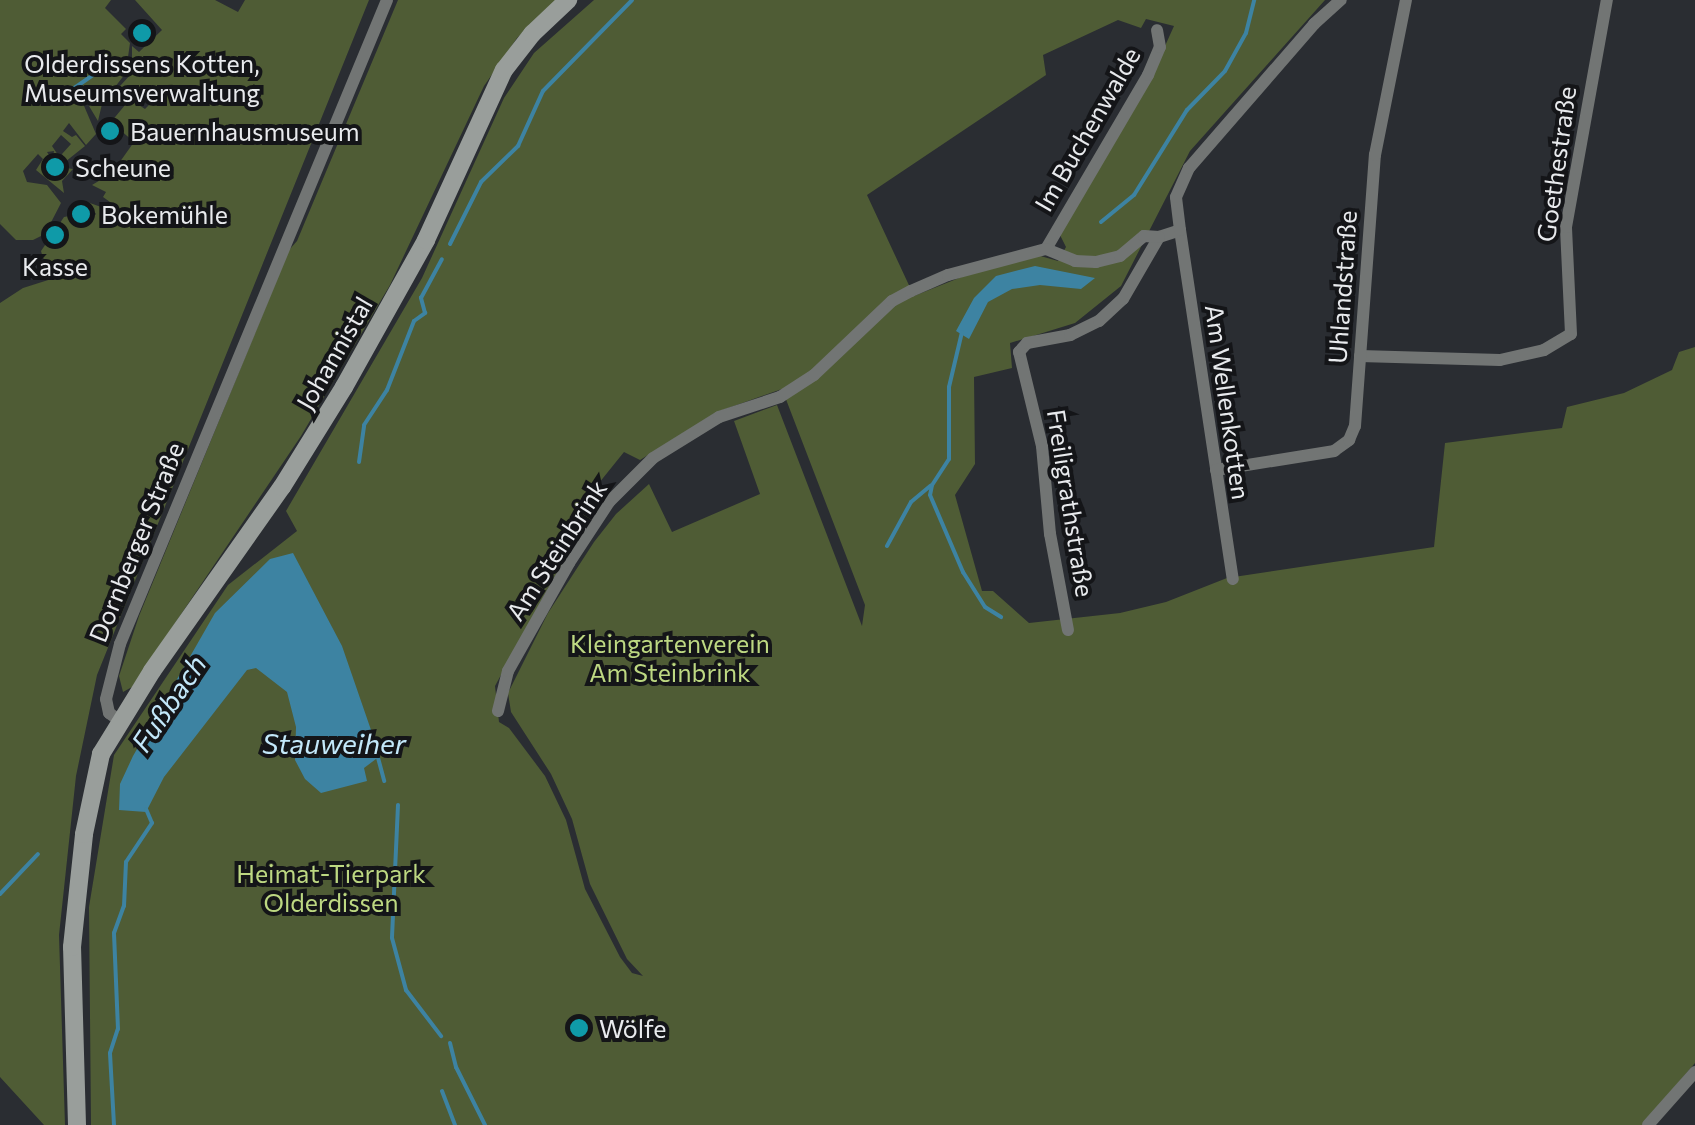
<!DOCTYPE html>
<html>
<head>
<meta charset="utf-8">
<style>
  body { margin:0 }
  #map { position:relative; width:1695px; height:1125px; overflow:hidden; background:#2a2d32; font-family:Commissioner,sans-serif }
  div>[style] { position:absolute }
  .green>* { inset:0; background:#4f5c35 }
  .water>* { inset:0; background:#3d83a2 }
  .stream>* { height:4px; margin:-2px; padding:0 2px; transform-origin:2px; border-radius:2px; background:#3d83a2 }
  .minor>* { height:12px; margin:-6px; padding:0 6px; transform-origin:6px; border-radius:6px; background:#727574 }
  .secondary>* { height:18px; margin:-9px; padding:0 9px; transform-origin:9px; border-radius:9px; background:#999e9b }
  .dots>* { width:28px; height:28px; translate:-50% -50%; box-sizing:border-box; border:5px solid #141518; border-radius:50% }
  span { translate:-50% -50%; white-space:nowrap; text-align:center; line-height:1.15; -webkit-text-stroke:8px #141518; paint-order:stroke }
  .poi-label { font-size:25px; color:#e8eaed }
  .left { translate:0 -50%; text-align:left }
  .street-label { font-size:25px; color:#e8eaed }
  .park-label { font-size:25px; color:#bdd882 }
  .water-label { font-size:28px; color:#c3e8fa; font-style:italic }
</style>
</head>
<body>
<div id="map">
  <div class="green">
    <div style="clip-path:polygon(0 0,111px 0,105px 8px,126px 29px,121px 34px,130px 43px,126px 71px,120px 56px,125px 74px,102px 104px,98px 121px,89px 106px,94px 103px,89px 90px,79px 94px,96px 134px,86px 145px,69px 123px,63px 131px,72px 137px,76px 135px,85px 146px,65px 162px,62px 154px,71px 144px,61px 135px,52px 146px,58px 155px,53px 157px,54px 151px,47px 152px,51px 158px,44px 161px,48px 178px,66px 173px,66px 168px,73px 169px,62px 181px,64px 193px,36px 170px,43px 159px,38px 154px,23px 171px,27px 182px,47px 185px,61px 203px,45px 234px,33px 240px,16px 240px,0 224px)"></div>
    <div style="clip-path:polygon(135px 0,215px 0,238px 12px,245px 0,369px 0,97px 675px,76px 776px,59px 935px,65px 1125px,44px 1125px,0 1077px,0 303px,23px 288px,64px 275px,43px 258px,41px 251px,64px 217px,69px 216px,84px 226px,96px 214px,87px 202px,104px 208px,110px 202px,103px 197px,106px 192px,92px 185px,112px 173px,134px 142px,111px 122px,130px 99px,145px 109px,149px 105px,120px 86px,132px 73px,132px 46px,139px 52px,162px 30px)"></div>
    <div style="clip-path:polygon(398px 0,556px 0,517px 38px,484px 86px,390px 285px,301px 436px,132px 687px,123px 692px,119px 676px,139px 616px,289px 250px,297px 241px)"></div>
    <div style="clip-path:polygon(evenodd,594px 0,1325px 0,1190px 151px,1121px 286px,1075px 323px,1010px 343px,1012px 368px,974px 377px,975px 464px,955px 495px,982px 591px,993px 591px,1029px 623px,1120px 613px,1166px 602px,1227px 578px,1434px 547px,1445px 443px,1562px 428px,1567px 407px,1624px 393px,1672px 370px,1679px 352px,1695px 347px,1695px 1063px,1642px 1125px,91px 1125px,89px 907px,114px 755px,228px 585px,297px 531px,286px 511px,422px 278px,504px 98px,534px 53px,594px 0,1146px 19px,1174px 26px,1151px 77px,1060px 235px,1066px 247px,1058px 261px,1037px 255px,979px 270px,914px 296px,867px 195px,1046px 75px,1043px 55px,1118px 20px,1141px 28px,1146px 19px,594px 0,782px 389px,865px 605px,862px 626px,777px 405px,734px 421px,760px 494px,672px 532px,649px 484px,616px 514px,594px 542px,548px 613px,508px 693px,511px 712px,551px 774px,572px 819px,590px 884px,627px 959px,643px 976px,632px 973px,620px 957px,585px 889px,566px 820px,545px 776px,509px 728px,499px 722px,495px 686px,553px 579px,600px 507px,599px 483px,624px 452px,640px 460px,717px 412px,782px 389px)"></div>
  </div>
  <div class="water">
    <div style="clip-path:polygon(1035px 266px,1095px 278px,1081px 289px,1040px 285px,1012px 289px,988px 302px,969px 339px,956px 331px,974px 298px,996px 276px)"></div>
    <div style="clip-path:polygon(293px 553px,342px 646px,380px 756px,364px 768px,367px 781px,321px 793px,305px 779px,295px 760px,296px 727px,287px 692px,256px 668px,247px 670px,164px 777px,146px 812px,119px 810px,120px 784px,133px 756px,215px 613px,270px 559px)"></div>
  </div>
  <div class="stream">
    <div style="left:70px;top:91px;width:44px;rotate:-34.8deg"></div>
    <div style="left:106px;top:66px;width:13px;rotate:-4deg"></div>
    <div style="left:1101px;top:222px;width:43px;rotate:-39.3deg"></div>
    <div style="left:1134px;top:195px;width:100px;rotate:-58.1deg"></div>
    <div style="left:1187px;top:110px;width:54px;rotate:-45.7deg"></div>
    <div style="left:1225px;top:71px;width:43px;rotate:-61.1deg"></div>
    <div style="left:1246px;top:33px;width:34px;rotate:-76deg"></div>
    <div style="left:450px;top:244px;width:69px;rotate:-63.4deg"></div>
    <div style="left:481px;top:182px;width:52px;rotate:-44.2deg"></div>
    <div style="left:518px;top:146px;width:60px;rotate:-65.6deg"></div>
    <div style="left:543px;top:91px;width:127px;rotate:-45.6deg"></div>
    <div style="left:962px;top:332px;width:57px;rotate:103.3deg"></div>
    <div style="left:949px;top:387px;width:72px;rotate:90deg"></div>
    <div style="left:949px;top:459px;width:31px;rotate:123deg"></div>
    <div style="left:932px;top:485px;width:10px;rotate:101deg"></div>
    <div style="left:930px;top:495px;width:84px;rotate:66.8deg"></div>
    <div style="left:963px;top:572px;width:41px;rotate:57.8deg"></div>
    <div style="left:985px;top:607px;width:19px;rotate:32deg"></div>
    <div style="left:359px;top:462px;width:37px;rotate:-82deg"></div>
    <div style="left:364px;top:425px;width:42px;rotate:-56.7deg"></div>
    <div style="left:387px;top:390px;width:74px;rotate:-68.6deg"></div>
    <div style="left:414px;top:321px;width:14px;rotate:-36deg"></div>
    <div style="left:425px;top:313px;width:16px;rotate:-105deg"></div>
    <div style="left:421px;top:298px;width:44px;rotate:-61.7deg"></div>
    <div style="left:887px;top:546px;width:50px;rotate:-61.4deg"></div>
    <div style="left:911px;top:502px;width:25px;rotate:-40deg"></div>
    <div style="left:377px;top:754px;width:28px;rotate:75deg"></div>
    <div style="left:398px;top:805px;width:133px;rotate:92.6deg"></div>
    <div style="left:392px;top:938px;width:54px;rotate:74.9deg"></div>
    <div style="left:406px;top:990px;width:58px;rotate:52.7deg"></div>
    <div style="left:0;top:894px;width:55px;rotate:-46.5deg"></div>
    <div style="left:450px;top:1043px;width:25px;rotate:76deg"></div>
    <div style="left:456px;top:1067px;width:65px;rotate:63.4deg"></div>
    <div style="left:442px;top:1091px;width:36px;rotate:69deg"></div>
    <div style="left:114px;top:1125px;width:72px;rotate:-93.2deg"></div>
    <div style="left:110px;top:1053px;width:25px;rotate:-72deg"></div>
    <div style="left:118px;top:1029px;width:96px;rotate:-92.4deg"></div>
    <div style="left:114px;top:933px;width:29px;rotate:-70deg"></div>
    <div style="left:124px;top:906px;width:44px;rotate:-87.4deg"></div>
    <div style="left:126px;top:862px;width:47px;rotate:-56.3deg"></div>
    <div style="left:152px;top:823px;width:15px;rotate:-113deg"></div>
  </div>
  <div class="minor">
    <div style="left:1180px;top:230px;width:353px;rotate:81.4deg"></div>
    <div style="left:1046px;top:249px;width:202px;rotate:-59.6deg"></div>
    <div style="left:1148px;top:75px;width:30px;rotate:-67deg"></div>
    <div style="left:1160px;top:47px;width:17px;rotate:-100deg"></div>
    <div style="left:1360px;top:356px;width:140px;rotate:1.6deg"></div>
    <div style="left:1500px;top:360px;width:45px;rotate:-12.8deg"></div>
    <div style="left:1544px;top:350px;width:31px;rotate:-31deg"></div>
    <div style="left:1571px;top:334px;width:107px;rotate:-92.7deg"></div>
    <div style="left:1566px;top:227px;width:231px;rotate:-79.8deg"></div>
    <div style="left:1216px;top:470px;width:120px;rotate:-9.1deg"></div>
    <div style="left:1334px;top:451px;width:19px;rotate:-36deg"></div>
    <div style="left:1349px;top:440px;width:15px;rotate:-67deg"></div>
    <div style="left:1355px;top:426px;width:272px;rotate:-85.8deg"></div>
    <div style="left:1375px;top:155px;width:158px;rotate:-78.7deg"></div>
    <div style="left:1068px;top:630px;width:98px;rotate:-100.6deg"></div>
    <div style="left:1050px;top:534px;width:88px;rotate:-95.2deg"></div>
    <div style="left:1042px;top:446px;width:97px;rotate:-103.7deg"></div>
    <div style="left:1019px;top:352px;width:12px;rotate:-48deg"></div>
    <div style="left:1027px;top:343px;width:44px;rotate:-10.5deg"></div>
    <div style="left:1070px;top:335px;width:32px;rotate:-26deg"></div>
    <div style="left:1099px;top:321px;width:33px;rotate:-43deg"></div>
    <div style="left:1123px;top:299px;width:72px;rotate:-59.9deg"></div>
    <div style="left:1159px;top:237px;width:22px;rotate:-18deg"></div>
    <div style="left:1180px;top:230px;width:33px;rotate:-97deg"></div>
    <div style="left:1176px;top:197px;width:32px;rotate:-66deg"></div>
    <div style="left:1189px;top:168px;width:191px;rotate:-49deg"></div>
    <div style="left:1314px;top:24px;width:36px;rotate:-42deg"></div>
    <div style="left:498px;top:711px;width:41px;rotate:-76deg"></div>
    <div style="left:508px;top:671px;width:124px;rotate:-60.5deg"></div>
    <div style="left:569px;top:563px;width:73px;rotate:-56.7deg"></div>
    <div style="left:609px;top:502px;width:62px;rotate:-45deg"></div>
    <div style="left:653px;top:458px;width:78px;rotate:-31.8deg"></div>
    <div style="left:719px;top:417px;width:64px;rotate:-18.2deg"></div>
    <div style="left:780px;top:397px;width:40px;rotate:-32.9deg"></div>
    <div style="left:814px;top:375px;width:108px;rotate:-43.5deg"></div>
    <div style="left:892px;top:301px;width:21px;rotate:-28deg"></div>
    <div style="left:911px;top:291px;width:40px;rotate:-23.4deg"></div>
    <div style="left:948px;top:275px;width:101px;rotate:-14.9deg"></div>
    <div style="left:1046px;top:249px;width:31px;rotate:22deg"></div>
    <div style="left:1075px;top:261px;width:21px;rotate:3deg"></div>
    <div style="left:1096px;top:262px;width:25px;rotate:-14deg"></div>
    <div style="left:1120px;top:256px;width:31px;rotate:-40deg"></div>
    <div style="left:1144px;top:236px;width:15px;rotate:4deg"></div>
    <div style="left:119px;top:720px;width:12px;rotate:-145deg"></div>
    <div style="left:109px;top:713px;width:14px;rotate:-102deg"></div>
    <div style="left:106px;top:699px;width:57px;rotate:-75.7deg"></div>
    <div style="left:120px;top:644px;width:697px;rotate:-67.48deg"></div>
    <div style="left:1648px;top:1125px;width:71px;rotate:-48.4deg"></div>
  </div>
  <div class="secondary">
    <div style="left:77px;top:1125px;width:178px;rotate:-91.6deg"></div>
    <div style="left:72px;top:947px;width:114px;rotate:-83.9deg"></div>
    <div style="left:84px;top:834px;width:82px;rotate:-78deg"></div>
    <div style="left:101px;top:754px;width:97px;rotate:-58.4deg"></div>
    <div style="left:152px;top:671px;width:225px;rotate:-54.8deg"></div>
    <div style="left:282px;top:487px;width:118px;rotate:-58.2deg"></div>
    <div style="left:344px;top:387px;width:168px;rotate:-60.8deg"></div>
    <div style="left:426px;top:240px;width:187px;rotate:-65.4deg"></div>
    <div style="left:504px;top:70px;width:46px;rotate:-52.1deg"></div>
    <div style="left:532px;top:34px;width:50px;rotate:-43.4deg"></div>
  </div>
  <div class="dots">
    <div style="left:142px;top:33px;background:#0f9aa8"></div>
    <div style="left:110px;top:131px;background:#0f9aa8"></div>
    <div style="left:55px;top:167px;background:#0f9aa8"></div>
    <div style="left:81px;top:214px;background:#0f9aa8"></div>
    <div style="left:55px;top:235px;background:#0f9aa8"></div>
    <div style="left:579px;top:1028px;background:#0f9aa8"></div>
  </div>
  <div class="poi-label">
    <span style="left:142px;top:78px">Olderdissens Kotten,<br>Museumsverwaltung</span>
    <span class="left" style="left:130px;top:131px">Bauernhausmuseum</span>
    <span class="left" style="left:75px;top:167px">Scheune</span>
    <span class="left" style="left:101px;top:214px">Bokemühle</span>
    <span style="left:55px;top:266px">Kasse</span>
    <span class="left" style="left:599px;top:1028px">Wölfe</span>
  </div>
  <div class="street-label">
    <span style="left:1087px;top:129px;rotate:-60deg">Im Buchenwalde</span>
    <span style="left:1556px;top:164px;rotate:-82deg">Goethestraße</span>
    <span style="left:1342px;top:287px;rotate:-86deg">Uhlandstraße</span>
    <span style="left:334px;top:353px;rotate:-60deg">Johannistal</span>
    <span style="left:1228px;top:402px;rotate:82deg">Am Wellenkotten</span>
    <span style="left:1071px;top:503px;rotate:81deg">Freiligrathstraße</span>
    <span style="left:136px;top:542px;rotate:-68deg">Dornberger Straße</span>
    <span style="left:556px;top:550px;rotate:-57deg">Am Steinbrink</span>
  </div>
  <div class="park-label">
    <span style="left:670px;top:658px">Kleingartenverein<br>Am Steinbrink</span>
    <span style="left:331px;top:888px">Heimat-Tierpark<br>Olderdissen</span>
  </div>
  <div class="water-label">
    <span style="left:168px;top:703px;rotate:-56deg">Fußbach</span>
    <span style="left:334px;top:743px">Stauweiher</span>
  </div>
</div>
</body>
</html>
